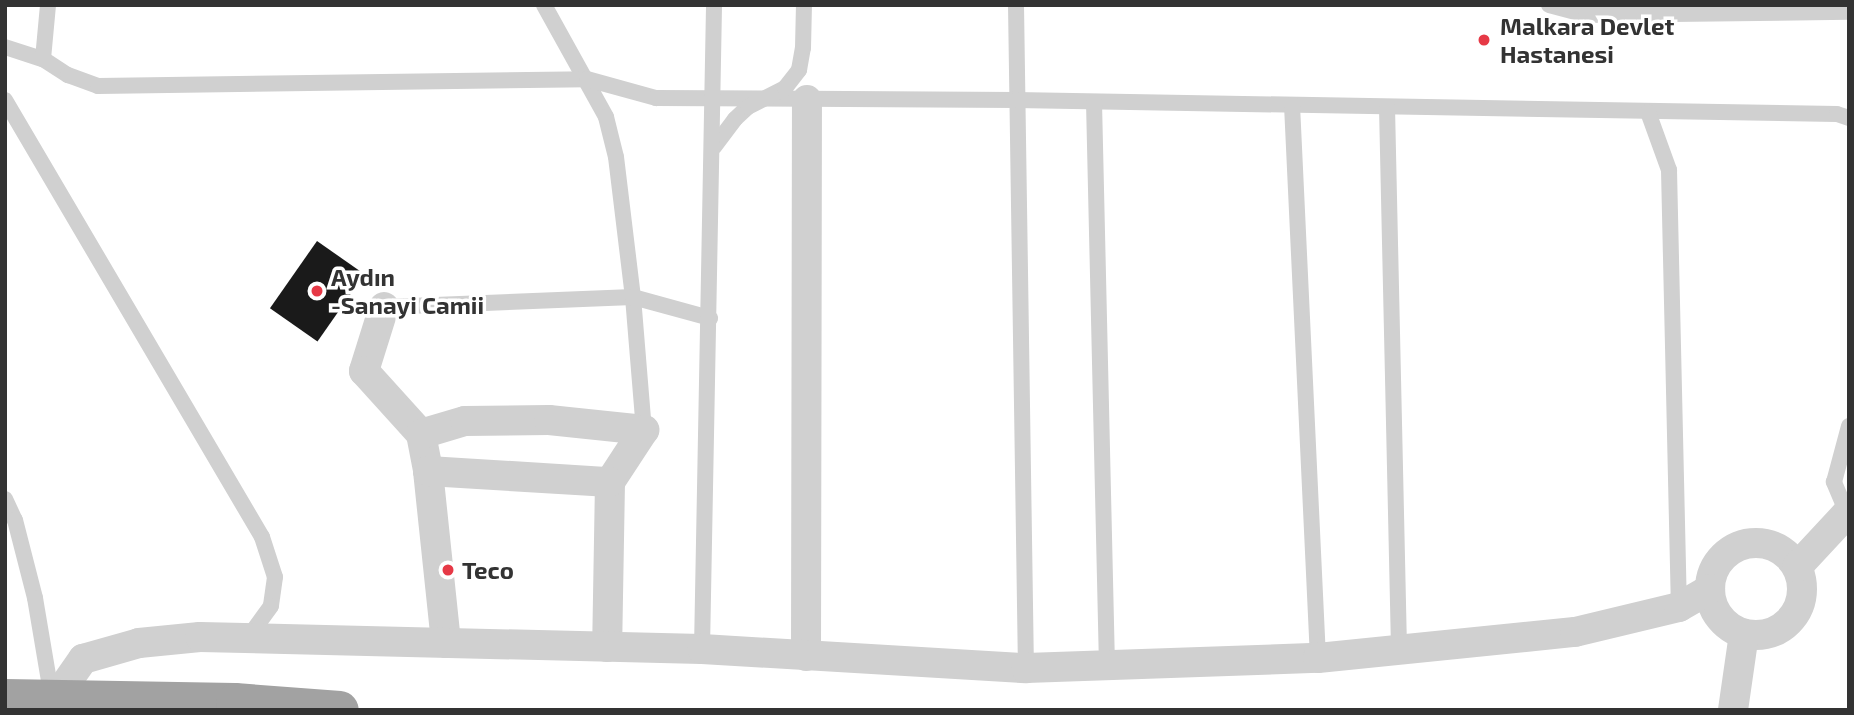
<!DOCTYPE html>
<html>
<head>
<meta charset="utf-8">
<style>
  body { margin:0 }
  #map { position:relative; width:1854px; height:715px; overflow:hidden; background:#fff; font-family:"Exo 2",sans-serif }
  div>[style] { position:absolute }
  .building>* { inset:0; background:#1a1a1a; transform-origin:0 0 }
  .service>* { height:16px; margin:-8px; padding:0 8px; transform-origin:8px; border-radius:8px; background:#d0d0d0 }
  .minor>* { height:30px; margin:-15px; padding:0 15px; transform-origin:15px; border-radius:15px; background:#d0d0d0 }
  .minor>.ring { margin:-15px; padding:0; box-sizing:content-box; background:none; border:30px solid #d0d0d0; border-radius:50% }
  .trunk>* { height:38px; margin:-19px; padding:0 19px; transform-origin:19px; border-radius:19px; background:#a2a2a2 }
  .dots>* { width:19px; height:19px; translate:-50% -50%; box-sizing:border-box; border:4px solid #fff; border-radius:50% }
  span { translate:-50% -50%; white-space:nowrap; text-align:center; line-height:1.15; -webkit-text-stroke:7px #fff; paint-order:stroke }
  .poi-label { font-size:24px; color:#333; font-weight:700 }
  .left { translate:0 -50%; text-align:left }
  .frame { position:absolute; inset:0; border:7px solid #333; pointer-events:none }
</style>
</head>
<body>
<div id="map">
  <div class="building">
    <div style="left:317px;top:241px;width:58px;height:82px;rotate:35deg"></div>
  </div>
  <div class="service">
    <div style="left:544px;top:5px;width:128px;rotate:61deg"></div>
    <div style="left:606px;top:117px;width:41px;rotate:76deg"></div>
    <div style="left:616px;top:157px;width:141px;rotate:83.1deg"></div>
    <div style="left:633px;top:297px;width:133px;rotate:85.3deg"></div>
    <div style="left:1016px;top:5px;width:663px;rotate:89.14deg"></div>
    <div style="left:1549px;top:5px;width:38px;rotate:15deg"></div>
    <div style="left:1586px;top:15px;width:263px;rotate:-0.7deg"></div>
    <div style="left:5px;top:47px;width:40px;rotate:18deg"></div>
    <div style="left:43px;top:59px;width:30px;rotate:33deg"></div>
    <div style="left:68px;top:75px;width:32px;rotate:20deg"></div>
    <div style="left:98px;top:86px;width:489px;rotate:-0.8deg"></div>
    <div style="left:587px;top:79px;width:72px;rotate:15.4deg"></div>
    <div style="left:656px;top:98px;width:360px;rotate:0.3deg"></div>
    <div style="left:1016px;top:100px;width:821px;rotate:0.98deg"></div>
    <div style="left:1837px;top:114px;width:13px;rotate:18deg"></div>
    <div style="left:43px;top:59px;width:54px;rotate:-84.7deg"></div>
    <div style="left:5px;top:100px;width:507px;rotate:59.54deg"></div>
    <div style="left:262px;top:537px;width:42px;rotate:72deg"></div>
    <div style="left:275px;top:577px;width:29px;rotate:98deg"></div>
    <div style="left:271px;top:606px;width:41px;rotate:126deg"></div>
    <div style="left:1094px;top:102px;width:563px;rotate:88.68deg"></div>
    <div style="left:1292px;top:105px;width:554px;rotate:87.31deg"></div>
    <div style="left:1387px;top:107px;width:543px;rotate:88.73deg"></div>
    <div style="left:1648px;top:112px;width:62px;rotate:70.1deg"></div>
    <div style="left:1669px;top:170px;width:437px;rotate:88.7deg"></div>
    <div style="left:714px;top:147px;width:35px;rotate:-53deg"></div>
    <div style="left:735px;top:119px;width:18px;rotate:-43deg"></div>
    <div style="left:748px;top:107px;width:42px;rotate:-27.2deg"></div>
    <div style="left:785px;top:88px;width:23px;rotate:-52deg"></div>
    <div style="left:799px;top:70px;width:22px;rotate:-80deg"></div>
    <div style="left:803px;top:48px;width:43px;rotate:-88.7deg"></div>
    <div style="left:384px;top:307px;width:249px;rotate:-2.3deg"></div>
    <div style="left:633px;top:297px;width:80px;rotate:15.3deg"></div>
    <div style="left:5px;top:499px;width:23px;rotate:65deg"></div>
    <div style="left:15px;top:520px;width:81px;rotate:75.6deg"></div>
    <div style="left:35px;top:598px;width:102px;rotate:80.4deg"></div>
    <div style="left:1847px;top:513px;width:34px;rotate:-113deg"></div>
    <div style="left:1834px;top:482px;width:58px;rotate:-75deg"></div>
    <div style="left:702px;top:649px;width:644px;rotate:-88.93deg"></div>
  </div>
  <div class="minor">
    <div style="left:384px;top:307px;width:67px;rotate:107.4deg"></div>
    <div style="left:364px;top:371px;width:85px;rotate:47.9deg"></div>
    <div style="left:421px;top:434px;width:38px;rotate:79deg"></div>
    <div style="left:428px;top:471px;width:173px;rotate:84deg"></div>
    <div style="left:421px;top:434px;width:46px;rotate:-16.5deg"></div>
    <div style="left:465px;top:421px;width:84px;rotate:-0.7deg"></div>
    <div style="left:549px;top:420px;width:96px;rotate:6deg"></div>
    <div style="left:644px;top:430px;width:62px;rotate:123.2deg"></div>
    <div style="left:610px;top:482px;width:165px;rotate:91deg"></div>
    <div style="left:428px;top:471px;width:182px;rotate:3.5deg"></div>
    <div class="ring" style="left:1710px;top:543px;width:62px;height:62px"></div>
    <div style="left:1797px;top:567px;width:76px;rotate:-47.1deg"></div>
    <div style="left:806px;top:656px;width:556px;rotate:-89.9deg"></div>
    <div style="left:55px;top:699px;width:49px;rotate:-55deg"></div>
    <div style="left:83px;top:659px;width:58px;rotate:-15.9deg"></div>
    <div style="left:139px;top:643px;width:61px;rotate:-5.6deg"></div>
    <div style="left:200px;top:637px;width:502px;rotate:1.37deg"></div>
    <div style="left:702px;top:649px;width:325px;rotate:3.4deg"></div>
    <div style="left:1026px;top:668px;width:292px;rotate:-2deg"></div>
    <div style="left:1318px;top:658px;width:258px;rotate:-5.8deg"></div>
    <div style="left:1575px;top:632px;width:107px;rotate:-13.5deg"></div>
    <div style="left:1679px;top:607px;width:36px;rotate:-30deg"></div>
    <div style="left:1733px;top:710px;width:77px;rotate:-81.8deg"></div>
  </div>
  <div class="trunk">
    <div style="left:5px;top:698px;width:230px;rotate:1deg"></div>
    <div style="left:235px;top:702px;width:105px;rotate:4.4deg"></div>
  </div>
  <div class="dots">
    <div style="left:1484px;top:40px;background:#e63946"></div>
    <div style="left:317px;top:291px;background:#e63946"></div>
    <div style="left:448px;top:570px;background:#e63946"></div>
  </div>
  <div class="poi-label">
    <span class="left" style="left:1500px;top:40px">Malkara Devlet<br>Hastanesi</span>
    <span class="left" style="left:331px;top:291px">Aydın<br>-Sanayi Camii</span>
    <span class="left" style="left:462px;top:570px">Teco</span>
  </div>
  <div class="frame"></div>
</div>
</body>
</html>
